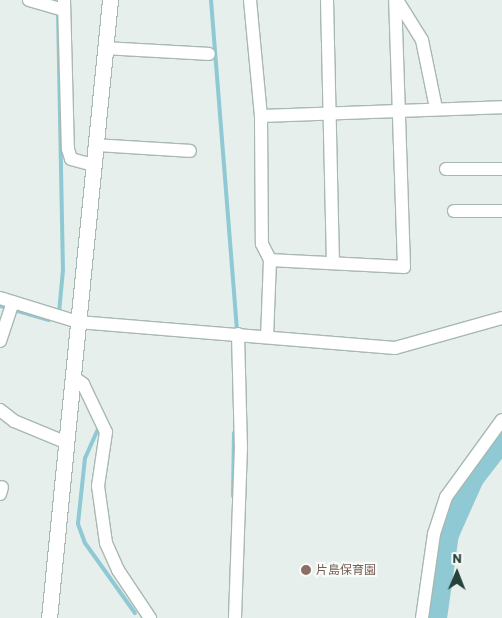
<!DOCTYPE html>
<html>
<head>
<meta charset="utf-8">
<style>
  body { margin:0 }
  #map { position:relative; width:502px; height:618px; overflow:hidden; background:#e6efeb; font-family:Barlow,"Noto Sans JP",sans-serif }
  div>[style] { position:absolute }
  .stream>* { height:4px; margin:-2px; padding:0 2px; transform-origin:2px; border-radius:2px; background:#8ec9d4 }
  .river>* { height:24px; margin:-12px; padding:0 12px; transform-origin:12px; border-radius:12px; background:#8ec9d4 }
  .roads { filter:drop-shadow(1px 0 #a8b8b2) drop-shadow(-1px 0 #a8b8b2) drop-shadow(0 1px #a8b8b2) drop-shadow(0 -1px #a8b8b2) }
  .minor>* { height:12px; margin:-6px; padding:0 6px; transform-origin:6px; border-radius:6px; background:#fff }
  .tertiary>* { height:15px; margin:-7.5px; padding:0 7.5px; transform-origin:7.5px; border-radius:7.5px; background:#fff }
  .dots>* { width:14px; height:14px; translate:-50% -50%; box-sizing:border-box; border:2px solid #f7fbf9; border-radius:50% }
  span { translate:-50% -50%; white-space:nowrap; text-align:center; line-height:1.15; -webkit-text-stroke:4.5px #f7fbf9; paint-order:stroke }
  .education-label { font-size:12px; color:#785e54 }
  .left { translate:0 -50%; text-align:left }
  .north { position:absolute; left:432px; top:548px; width:50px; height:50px; -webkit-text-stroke:4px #f7fbf9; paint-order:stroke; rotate:1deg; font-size:14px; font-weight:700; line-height:20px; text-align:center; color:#24423a }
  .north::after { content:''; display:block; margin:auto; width:18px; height:22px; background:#24423a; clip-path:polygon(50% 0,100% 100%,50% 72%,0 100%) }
</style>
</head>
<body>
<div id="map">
  <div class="stream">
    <div style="left:211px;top:0;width:329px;rotate:85.5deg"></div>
    <div style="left:58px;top:12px;width:258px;rotate:88.9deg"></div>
    <div style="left:63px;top:270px;width:42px;rotate:95.4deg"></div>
    <div style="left:0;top:306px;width:51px;rotate:15.9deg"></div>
    <div style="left:98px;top:429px;width:32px;rotate:114deg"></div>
    <div style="left:85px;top:458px;width:66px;rotate:96.1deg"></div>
    <div style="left:78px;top:524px;width:20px;rotate:70deg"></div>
    <div style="left:85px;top:543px;width:86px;rotate:54.5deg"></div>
    <div style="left:233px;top:496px;width:63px;rotate:-89.1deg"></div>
  </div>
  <div class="river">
    <div style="left:435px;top:618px;width:85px;rotate:-81.9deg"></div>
    <div style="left:447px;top:534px;width:61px;rotate:-65.9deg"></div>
    <div style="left:472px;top:478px;width:49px;rotate:-52.4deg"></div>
  </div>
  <div class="roads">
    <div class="minor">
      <div style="left:29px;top:0;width:36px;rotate:16deg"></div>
      <div style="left:64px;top:0;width:149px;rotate:88.5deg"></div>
      <div style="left:68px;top:149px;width:10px;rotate:73deg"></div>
      <div style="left:71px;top:159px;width:23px;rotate:15deg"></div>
      <div style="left:250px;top:0;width:117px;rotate:84.6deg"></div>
      <div style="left:261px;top:116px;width:128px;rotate:89.6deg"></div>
      <div style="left:262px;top:244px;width:18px;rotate:63deg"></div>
      <div style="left:270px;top:260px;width:77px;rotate:92.2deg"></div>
      <div style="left:327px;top:0;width:263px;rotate:88.7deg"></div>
      <div style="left:397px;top:0;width:47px;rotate:58deg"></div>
      <div style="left:422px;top:40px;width:69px;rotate:78.4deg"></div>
      <div style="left:105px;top:48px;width:104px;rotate:3.3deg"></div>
      <div style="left:261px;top:116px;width:241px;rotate:-2.1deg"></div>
      <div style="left:95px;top:145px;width:95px;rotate:3.6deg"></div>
      <div style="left:446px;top:169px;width:56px"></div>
      <div style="left:454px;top:211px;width:48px"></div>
      <div style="left:270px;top:260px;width:134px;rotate:3deg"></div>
      <div style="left:404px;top:267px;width:267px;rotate:-91.9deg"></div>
      <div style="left:0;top:298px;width:82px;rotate:17.1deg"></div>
      <div style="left:78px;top:322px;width:318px;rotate:4.7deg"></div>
      <div style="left:395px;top:348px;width:111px;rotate:-15.7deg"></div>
      <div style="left:0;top:341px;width:41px;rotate:-71.6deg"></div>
      <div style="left:72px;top:376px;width:14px;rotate:36deg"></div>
      <div style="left:83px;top:384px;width:53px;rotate:64.4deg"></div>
      <div style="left:106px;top:432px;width:55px;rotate:98.4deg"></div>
      <div style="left:98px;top:486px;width:58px;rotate:82deg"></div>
      <div style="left:106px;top:543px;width:30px;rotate:66deg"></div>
      <div style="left:118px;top:570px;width:58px;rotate:56.3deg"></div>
      <div style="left:0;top:410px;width:18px;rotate:38deg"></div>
      <div style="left:14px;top:421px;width:55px;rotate:22.4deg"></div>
      <div style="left:0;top:494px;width:7px;rotate:-74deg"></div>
      <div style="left:235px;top:618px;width:169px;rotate:-88deg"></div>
      <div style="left:241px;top:449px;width:115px;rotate:-91.5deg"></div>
      <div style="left:422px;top:618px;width:85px;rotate:-81.9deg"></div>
      <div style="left:434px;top:534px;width:39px;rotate:-72deg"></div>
      <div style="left:446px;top:497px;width:95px;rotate:-54deg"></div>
    </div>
    <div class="tertiary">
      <div style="left:49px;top:618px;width:621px;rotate:-84.36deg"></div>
    </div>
  </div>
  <div class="dots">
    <div style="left:306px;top:570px;background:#8d6e63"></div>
  </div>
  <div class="education-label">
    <span class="left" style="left:316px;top:570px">片島保育園</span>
  </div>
  <div class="north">N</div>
</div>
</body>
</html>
